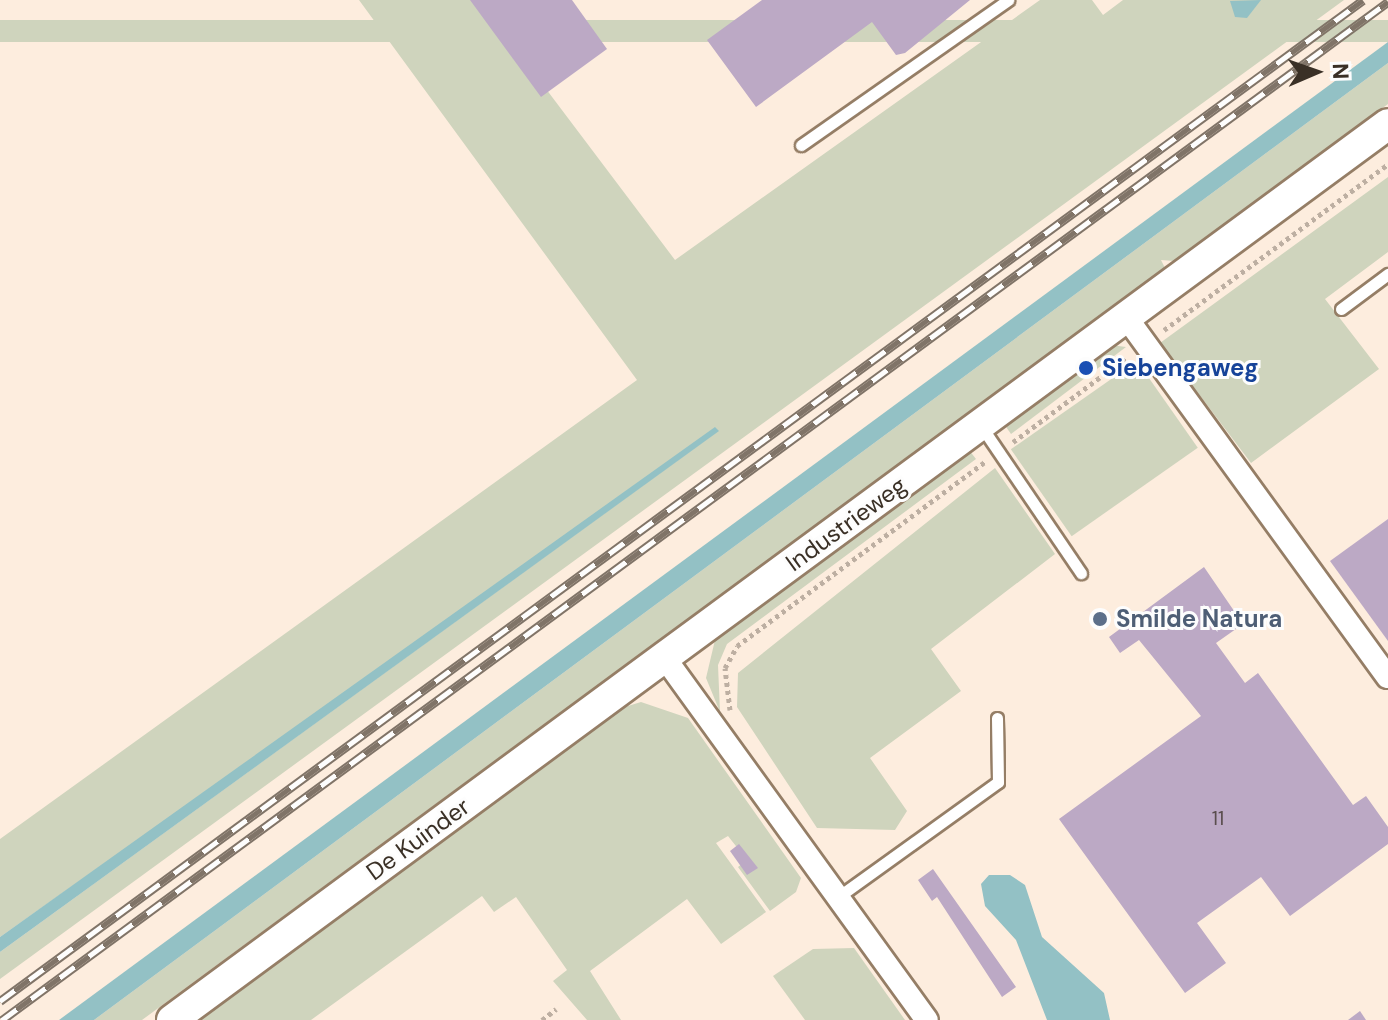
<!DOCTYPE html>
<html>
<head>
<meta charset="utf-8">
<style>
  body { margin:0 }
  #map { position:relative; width:1388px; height:1020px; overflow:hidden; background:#fdedde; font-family:"DM Sans",sans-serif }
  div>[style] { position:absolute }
  .green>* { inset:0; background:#cfd4bd; transform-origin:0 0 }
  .water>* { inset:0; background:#93c1c5 }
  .building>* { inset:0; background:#bca9c5 }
  .path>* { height:5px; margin-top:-2.5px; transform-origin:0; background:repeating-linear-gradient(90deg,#bdafa2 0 4px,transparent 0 8px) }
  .roads { filter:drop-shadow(2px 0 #957e66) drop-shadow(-2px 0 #957e66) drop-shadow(0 2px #957e66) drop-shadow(0 -2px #957e66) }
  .service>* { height:11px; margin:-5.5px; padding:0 5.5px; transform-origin:5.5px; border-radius:5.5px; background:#fff }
  .minor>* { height:22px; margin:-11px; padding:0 11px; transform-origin:11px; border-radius:11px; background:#fff }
  .secondary>* { height:30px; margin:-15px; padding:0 15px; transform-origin:15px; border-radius:15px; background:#fff }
  .rail>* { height:9px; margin-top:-4.5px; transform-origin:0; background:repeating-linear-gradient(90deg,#fdfdfd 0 18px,#807468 0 36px); box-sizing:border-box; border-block:2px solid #807468 }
  .dots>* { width:22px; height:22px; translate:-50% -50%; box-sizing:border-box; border:4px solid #fdfdfd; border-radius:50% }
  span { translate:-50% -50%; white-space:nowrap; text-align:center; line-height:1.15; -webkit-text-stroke:6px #fdfdfd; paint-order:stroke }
  .number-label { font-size:20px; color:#5a4e4e }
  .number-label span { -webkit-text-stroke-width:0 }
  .transit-label { font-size:24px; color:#164399; font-weight:700 }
  .left { translate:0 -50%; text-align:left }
  .street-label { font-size:24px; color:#3a3026 }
  .service-label { font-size:24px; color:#4e5e75; font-weight:700 }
  .north { position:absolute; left:1276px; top:32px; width:80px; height:80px; -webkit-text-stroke:6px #fdfdfd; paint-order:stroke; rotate:88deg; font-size:22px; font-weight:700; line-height:32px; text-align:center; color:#3a3026 }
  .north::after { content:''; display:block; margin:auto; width:28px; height:36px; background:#3a3026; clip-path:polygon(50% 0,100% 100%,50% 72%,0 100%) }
</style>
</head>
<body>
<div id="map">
  <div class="green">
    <div style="clip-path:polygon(359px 0,479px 0,675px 260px,1040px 0,1092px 0,1103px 15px,1123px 0,1344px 0,0 979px,0 952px,718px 431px,0 937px,0 839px,637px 380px)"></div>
    <div style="left:1388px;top:20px;width:22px;height:1688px;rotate:90deg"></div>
    <div style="clip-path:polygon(1388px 63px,1388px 104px,1174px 261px,1161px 260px,1165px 268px,142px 1020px,94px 1020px)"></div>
    <div style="clip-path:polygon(1388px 177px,1388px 252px,1325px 299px,1379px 369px,1251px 463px,1160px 343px)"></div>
    <div style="clip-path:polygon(1111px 345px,1126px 347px,1011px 434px,1004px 424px)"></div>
    <div style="left:1137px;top:361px;width:106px;height:154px;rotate:55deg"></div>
    <div style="clip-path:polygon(969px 450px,976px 459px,727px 644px,718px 665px,720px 712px,706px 678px,715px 640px)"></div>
    <div style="clip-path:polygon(995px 468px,1055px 554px,931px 649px,961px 691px,870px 758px,907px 811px,895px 830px,817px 828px,737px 707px,738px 673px)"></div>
    <div style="clip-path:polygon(641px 702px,688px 718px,801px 878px,796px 892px,770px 911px,738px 867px,747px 860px,728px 836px,716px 843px,766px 912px,721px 944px,687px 899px,590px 971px,621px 1020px,587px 1020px,553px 981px,567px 970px,516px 897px,494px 912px,482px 896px,311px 1020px,195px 1020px,615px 710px)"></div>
    <div style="clip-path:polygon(854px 948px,905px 1020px,805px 1020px,773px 976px,813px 949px)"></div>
  </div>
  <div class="water">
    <div style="clip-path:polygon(1261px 0,1247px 18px,1235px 17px,1230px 1px)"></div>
    <div style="clip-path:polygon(1388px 42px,1388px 63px,94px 1020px,59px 1020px)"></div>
    <div style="clip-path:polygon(715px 427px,719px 431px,0 952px,0 937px)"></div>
    <div style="clip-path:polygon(989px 875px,1010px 875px,1025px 885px,1042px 937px,1104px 993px,1110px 1020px,1047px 1020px,1016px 940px,985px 906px,981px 884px)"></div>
  </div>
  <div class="building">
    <div style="clip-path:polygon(470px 0,572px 0,607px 49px,541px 97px)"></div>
    <div style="clip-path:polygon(762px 0,970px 0,905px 53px,896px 55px,872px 22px,756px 107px,707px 40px)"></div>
    <div style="clip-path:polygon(1388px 519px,1388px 641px,1330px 561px)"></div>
    <div style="clip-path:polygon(1204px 567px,1243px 624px,1216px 643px,1245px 683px,1258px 673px,1353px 805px,1366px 796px,1388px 827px,1388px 844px,1290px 916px,1261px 877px,1197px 923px,1226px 963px,1185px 993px,1059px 819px,1201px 716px,1139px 640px,1120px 653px,1109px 637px)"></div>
    <div style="clip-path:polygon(739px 844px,758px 868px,747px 875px,730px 851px)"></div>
    <div style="clip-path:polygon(933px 869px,1016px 987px,1002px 997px,937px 897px,932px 901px,918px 880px)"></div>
    <div style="clip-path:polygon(1360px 1011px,1366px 1020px,1348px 1020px)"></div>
  </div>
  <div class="path">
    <div style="left:1164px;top:330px;width:279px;rotate:-36.5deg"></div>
    <div style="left:1013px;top:442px;width:142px;rotate:-36.7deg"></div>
    <div style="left:730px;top:710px;width:42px;rotate:-96.8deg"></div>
    <div style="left:725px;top:668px;width:25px;rotate:-61deg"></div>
    <div style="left:737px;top:646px;width:309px;rotate:-36.6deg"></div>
    <div style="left:542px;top:1020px;width:18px;rotate:-38deg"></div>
  </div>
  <div class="roads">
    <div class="service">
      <div style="left:801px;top:145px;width:253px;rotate:-35deg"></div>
      <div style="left:1341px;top:309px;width:59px;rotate:-36.7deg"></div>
      <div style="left:981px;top:426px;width:178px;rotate:55.8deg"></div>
      <div style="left:838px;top:897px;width:197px;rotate:-35.7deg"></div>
      <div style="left:998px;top:782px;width:64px;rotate:-90.9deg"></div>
    </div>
    <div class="minor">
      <div style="left:1126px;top:317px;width:445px;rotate:54deg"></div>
      <div style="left:664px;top:657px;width:448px;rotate:54.1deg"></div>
    </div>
    <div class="secondary">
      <div style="left:172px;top:1020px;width:1510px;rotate:-36.38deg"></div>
    </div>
  </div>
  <div class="rail">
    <div style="left:0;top:1001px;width:1691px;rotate:-36.29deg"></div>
    <div style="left:2px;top:1020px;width:1720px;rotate:-36.3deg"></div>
  </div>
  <div class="dots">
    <div style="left:1086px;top:368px;background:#1a4fb4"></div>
    <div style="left:1100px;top:619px;background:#5c6f8a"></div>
  </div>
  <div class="number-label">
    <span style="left:1218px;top:818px">11</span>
  </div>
  <div class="transit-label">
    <span class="left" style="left:1102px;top:368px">Siebengaweg</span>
  </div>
  <div class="street-label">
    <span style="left:846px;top:524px;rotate:-36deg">Industrieweg</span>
    <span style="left:418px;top:839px;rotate:-36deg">De Kuinder</span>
  </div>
  <div class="service-label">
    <span class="left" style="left:1116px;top:619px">Smilde Natura</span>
  </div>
  <div class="north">N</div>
</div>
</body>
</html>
